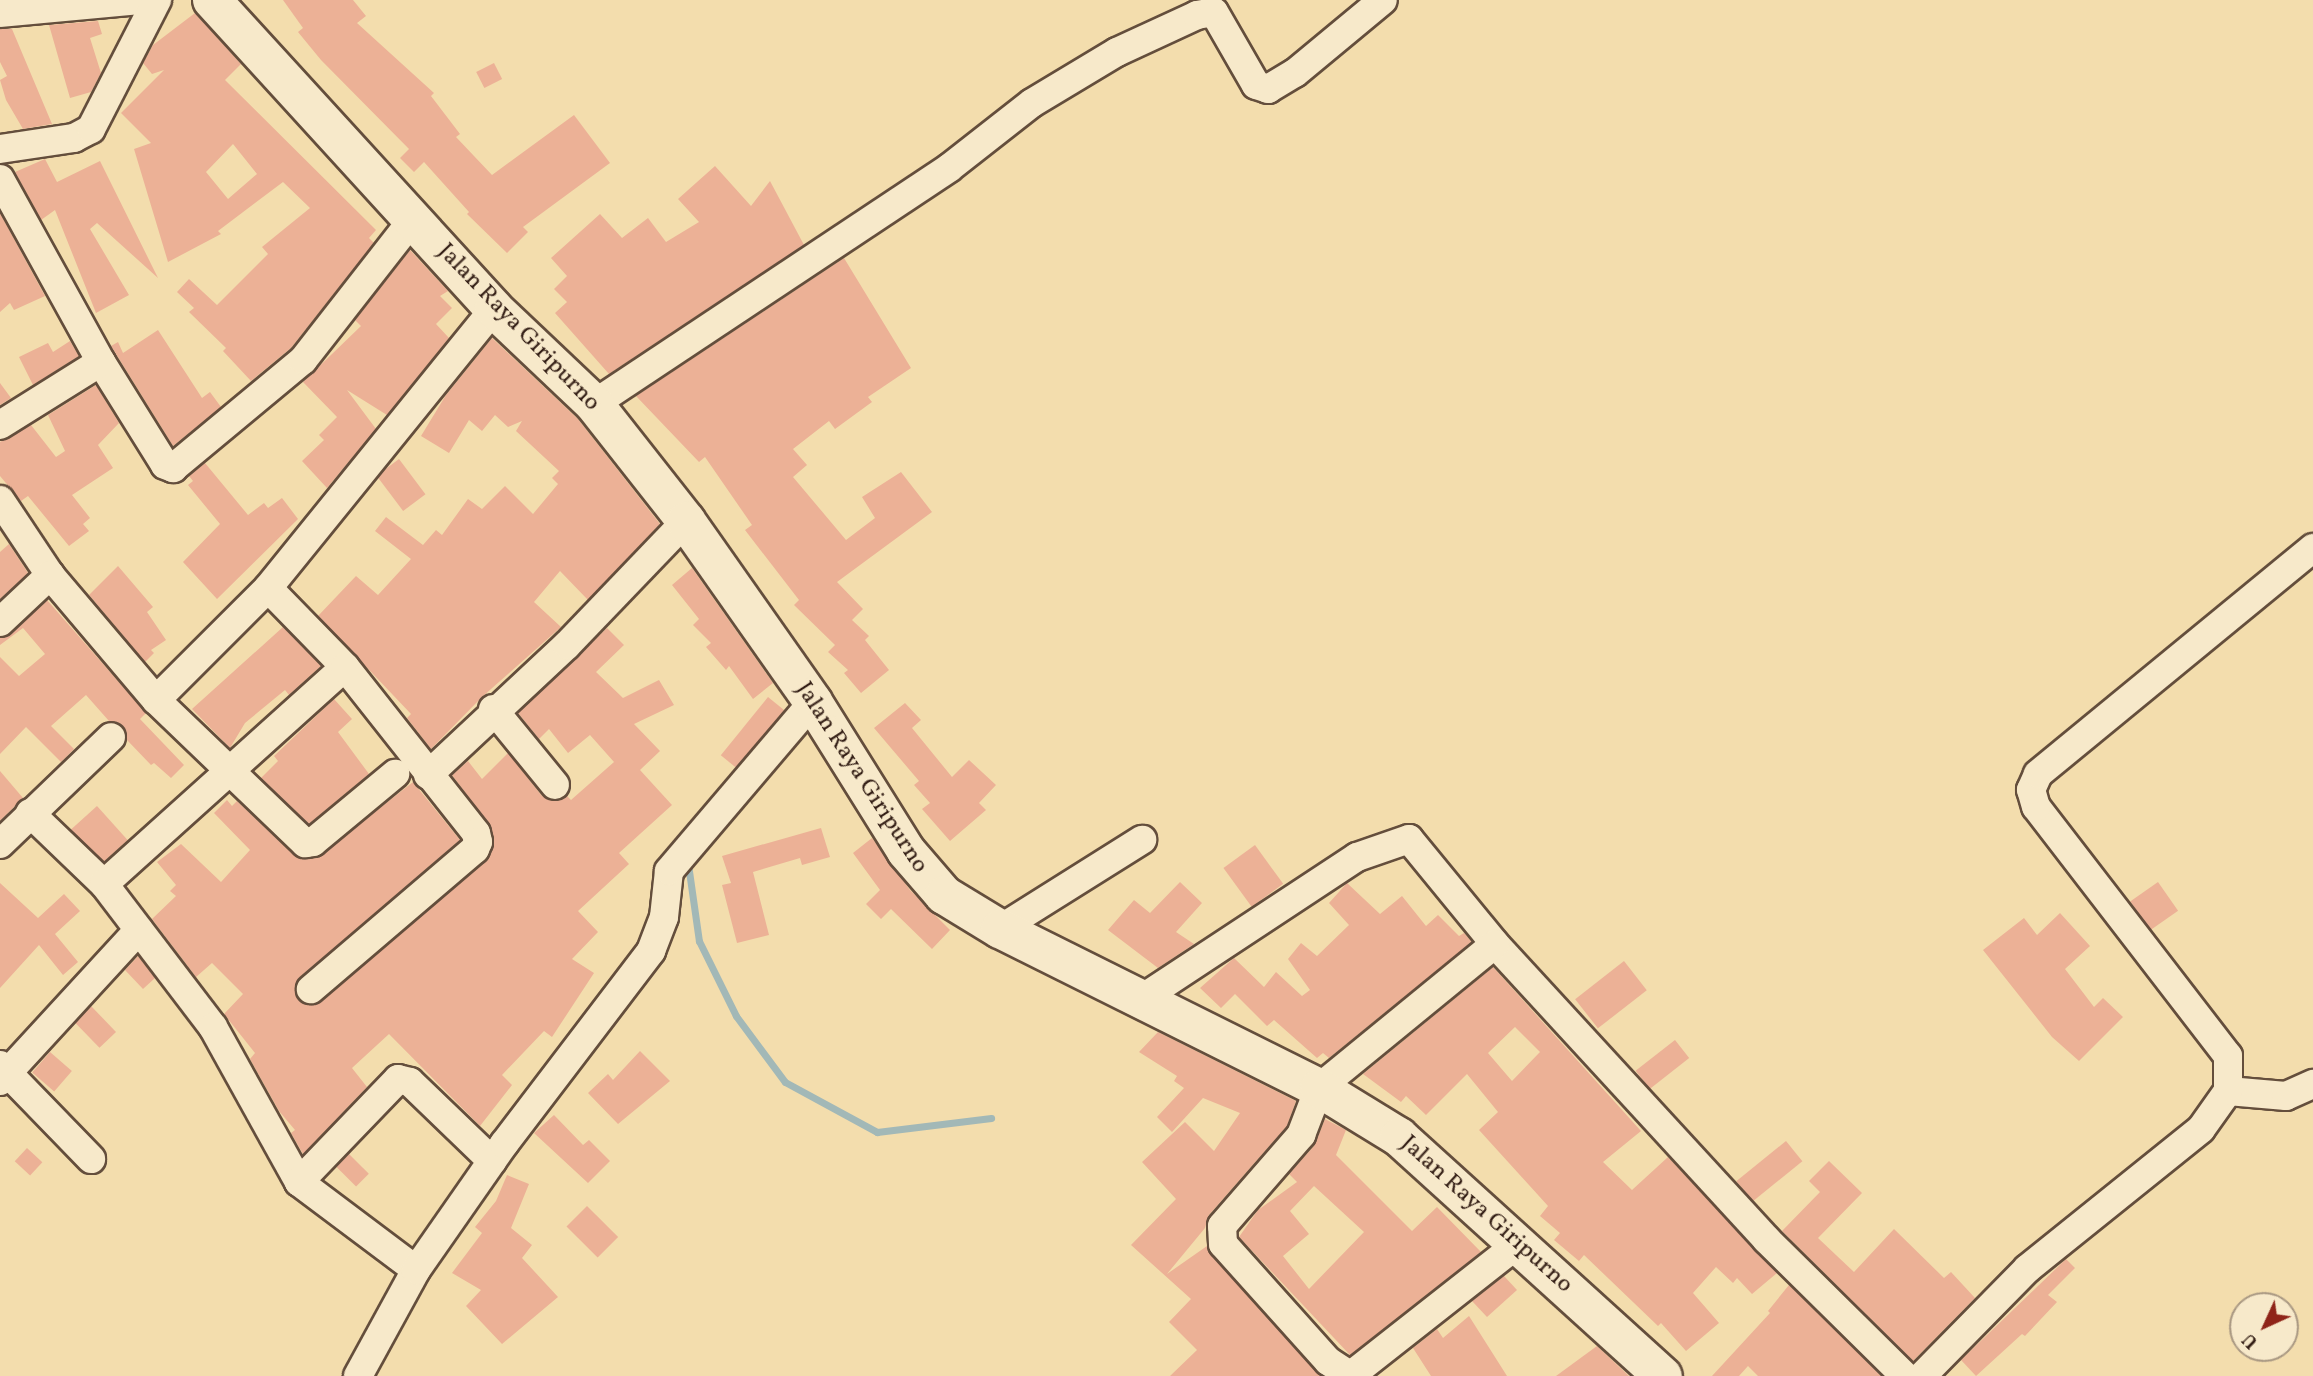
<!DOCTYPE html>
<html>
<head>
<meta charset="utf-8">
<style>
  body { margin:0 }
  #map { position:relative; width:2313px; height:1376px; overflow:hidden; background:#f3ddad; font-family:Vollkorn,serif }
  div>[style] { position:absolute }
  .stream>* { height:7px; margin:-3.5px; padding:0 3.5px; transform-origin:3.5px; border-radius:3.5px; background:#a2b8b7 }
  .building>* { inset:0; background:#ecb196; transform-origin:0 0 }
  .roads { filter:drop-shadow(2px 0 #644e3c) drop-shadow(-2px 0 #644e3c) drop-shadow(0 2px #644e3c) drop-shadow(0 -2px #644e3c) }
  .street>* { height:28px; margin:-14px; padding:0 14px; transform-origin:14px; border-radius:14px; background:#f7e9ca }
  .secondary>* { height:38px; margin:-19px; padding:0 19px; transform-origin:19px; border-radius:19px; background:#f7e9ca }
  span { translate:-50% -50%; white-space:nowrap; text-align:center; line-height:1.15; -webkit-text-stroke:6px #f7e9ca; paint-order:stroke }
  .street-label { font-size:24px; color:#341f16 }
  .north { position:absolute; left:2229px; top:1292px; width:70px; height:70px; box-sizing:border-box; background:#f7e9ca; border:2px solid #a99882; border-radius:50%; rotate:225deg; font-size:19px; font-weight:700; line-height:28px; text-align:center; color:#341f16 }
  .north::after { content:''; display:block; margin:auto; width:24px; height:32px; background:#8f2418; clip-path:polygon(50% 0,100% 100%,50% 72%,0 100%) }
</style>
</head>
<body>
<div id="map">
  <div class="stream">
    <div style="left:688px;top:864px;width:78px;rotate:81.9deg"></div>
    <div style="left:699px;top:941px;width:84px;rotate:63.7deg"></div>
    <div style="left:736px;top:1016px;width:82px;rotate:53.4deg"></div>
    <div style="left:785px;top:1082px;width:105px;rotate:28.5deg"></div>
    <div style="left:877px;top:1132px;width:115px;rotate:-7deg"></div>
  </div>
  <div class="building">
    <div style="clip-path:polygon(283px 0,353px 0,366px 16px,357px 23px,434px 93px,431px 96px,460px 134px,456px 137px,492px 175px,574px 115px,610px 163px,523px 227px,528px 232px,507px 253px,467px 214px,469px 212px,424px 162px,414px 172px,400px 158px,409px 149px,321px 60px,298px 32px,303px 28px)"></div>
    <div style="clip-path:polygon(evenodd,195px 13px,241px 64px,225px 80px,376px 230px,369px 238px,374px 243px,291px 348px,251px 381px,223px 351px,226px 348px,189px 312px,194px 308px,177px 292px,189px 279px,217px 305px,268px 254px,262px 247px,310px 208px,283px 182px,218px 231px,221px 234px,168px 262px,134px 149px,151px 143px,121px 113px,164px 70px,152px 74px,143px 63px,153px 45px,195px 13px,233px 144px,257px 174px,228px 199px,206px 172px,233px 144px)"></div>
    <div style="clip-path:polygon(98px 21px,102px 34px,90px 38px,101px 73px,91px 92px,70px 98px,49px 25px)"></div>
    <div style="clip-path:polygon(0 29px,12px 29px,52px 124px,23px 129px,6px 100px,0 80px,7px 76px,0 62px)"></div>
    <div style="left:494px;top:63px;width:18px;height:20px;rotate:63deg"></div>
    <div style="clip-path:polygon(45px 159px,57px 182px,100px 161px,158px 278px,97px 223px,90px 229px,129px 295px,96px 313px,55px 210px,41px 220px,15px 172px)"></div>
    <div style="clip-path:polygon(715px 166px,751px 206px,770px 181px,804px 245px,609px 374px,555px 313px,567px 302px,554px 289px,567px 276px,551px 258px,600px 214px,622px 238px,648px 218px,666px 242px,699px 222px,678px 199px)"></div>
    <div style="clip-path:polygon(0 213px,45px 296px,14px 310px,10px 303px,0 312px)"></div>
    <div style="clip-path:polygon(410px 250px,448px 291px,440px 296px,452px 308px,436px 324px,449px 338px,387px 415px,347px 390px,376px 429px,327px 488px,302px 461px,324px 440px,319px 435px,337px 417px,303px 382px,361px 326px,355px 320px)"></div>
    <div style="clip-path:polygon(844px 258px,911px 368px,868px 397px,872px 402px,835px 429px,829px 421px,793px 449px,807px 465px,793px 477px,846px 540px,875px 518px,862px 497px,901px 472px,932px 512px,837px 582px,863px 609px,852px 620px,869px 636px,865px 640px,889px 670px,861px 693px,844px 673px,848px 670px,828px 652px,835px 645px,794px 605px,799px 600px,745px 530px,752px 525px,705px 457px,699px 462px,636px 396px)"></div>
    <div style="clip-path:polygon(158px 330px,202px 398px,210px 392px,221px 407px,173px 446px,111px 346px,118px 342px,123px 353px)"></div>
    <div style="clip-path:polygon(492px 338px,578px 419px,660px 524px,588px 600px,560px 571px,534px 602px,561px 627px,482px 697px,431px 749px,407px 718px,411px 714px,318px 616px,356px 576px,378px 595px,411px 559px,375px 531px,386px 517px,423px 545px,436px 530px,442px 535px,468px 499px,482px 509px,505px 486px,533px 514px,558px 484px,552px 478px,559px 471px,516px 431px,522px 421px,508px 427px,495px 415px,482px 431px,469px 420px,449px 453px,421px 436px,446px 395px)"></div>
    <div style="clip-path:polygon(70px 341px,79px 356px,33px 385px,19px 357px,48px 343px,53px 352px)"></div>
    <div style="clip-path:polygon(0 383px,11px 398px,0 405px)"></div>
    <div style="clip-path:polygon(96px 385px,119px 423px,98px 445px,113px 468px,72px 495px,90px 518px,83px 524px,89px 531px,69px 546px,28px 496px,21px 501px,0 476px,0 442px,31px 425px,56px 457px,65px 451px,48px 415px)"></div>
    <div style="left:399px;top:459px;width:44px;height:28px;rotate:53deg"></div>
    <div style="clip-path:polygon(205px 463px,248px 515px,264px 503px,268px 508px,282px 498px,298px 519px,217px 599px,183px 562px,220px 524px,188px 485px,193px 481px,189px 476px)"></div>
    <div style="clip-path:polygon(9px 544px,28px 573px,0 599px,0 552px)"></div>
    <div style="clip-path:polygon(118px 566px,153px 607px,147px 612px,166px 640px,151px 650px,154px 653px,145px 662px,89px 595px)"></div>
    <div style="clip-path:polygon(692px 568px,773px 683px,753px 699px,729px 666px,726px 670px,706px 647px,711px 643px,693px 625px,699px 619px,672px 585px)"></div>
    <div style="clip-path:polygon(47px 600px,146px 713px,140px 719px,184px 765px,171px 778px,154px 763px,151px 765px,127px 740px,123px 726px,109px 721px,86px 695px,51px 726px,74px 749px,61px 762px,26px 727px,0 754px,0 657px,19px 676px,45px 654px,23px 628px,0 645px,0 638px,11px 634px)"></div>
    <div style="clip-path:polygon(283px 627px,321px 666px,289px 695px,285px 690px,245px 723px,230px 748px,192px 709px)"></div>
    <div style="clip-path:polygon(607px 628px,624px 645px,596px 672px,623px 698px,659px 680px,674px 705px,634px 724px,660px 751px,640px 770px,672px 805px,619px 853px,629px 864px,578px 911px,598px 932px,572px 959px,594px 973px,552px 1037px,544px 1031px,502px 1075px,512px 1085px,480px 1126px,389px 1034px,352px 1068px,367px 1087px,303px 1154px,291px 1133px,295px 1130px,279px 1111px,250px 1059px,255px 1053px,224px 1014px,243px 994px,212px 963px,196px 977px,152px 919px,176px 896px,170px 891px,176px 885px,157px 862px,181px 844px,221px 882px,250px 850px,214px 813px,227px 800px,232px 806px,237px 801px,294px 855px,316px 858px,413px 782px,460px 840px,300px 977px,295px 991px,299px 1000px,306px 1005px,321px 1002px,490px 856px,492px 829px,452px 775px,468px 761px,482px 779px,508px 753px,542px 796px,557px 801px,567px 796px,571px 800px,614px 762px,590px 735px,568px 753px,549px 729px,539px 739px,518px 713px)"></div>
    <div style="left:768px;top:697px;width:21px;height:75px;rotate:39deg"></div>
    <div style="clip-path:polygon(334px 699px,352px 719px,338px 732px,369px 774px,309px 824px,261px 778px,278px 761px,274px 756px)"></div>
    <div style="clip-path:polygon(905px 703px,921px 720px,912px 728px,952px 777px,969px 760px,996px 785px,979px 803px,986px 810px,950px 841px,922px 809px,930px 803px,914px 785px,919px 781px,874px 728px)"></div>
    <div style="clip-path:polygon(0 771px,23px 798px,0 821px)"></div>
    <div style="left:97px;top:806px;width:46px;height:35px;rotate:48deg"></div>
    <div style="clip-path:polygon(821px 828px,830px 857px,802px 865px,800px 858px,753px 872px,769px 935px,737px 943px,722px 885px,731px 883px,722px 856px)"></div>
    <div style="clip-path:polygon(872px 838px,910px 890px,950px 930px,932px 949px,891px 909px,881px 919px,866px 904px,880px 890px,853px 853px)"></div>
    <div style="left:1255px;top:845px;width:48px;height:39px;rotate:54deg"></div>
    <div style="clip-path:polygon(1180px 882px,1202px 903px,1176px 932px,1194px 944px,1158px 968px,1108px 930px,1134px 900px,1150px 913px)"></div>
    <div style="left:2158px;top:882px;width:35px;height:34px;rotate:55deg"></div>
    <div style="clip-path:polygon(0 883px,38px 918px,64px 894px,80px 911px,55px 934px,78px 962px,63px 975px,39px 945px,0 988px)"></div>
    <div style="clip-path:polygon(1347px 883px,1380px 914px,1402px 896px,1426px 926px,1438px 915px,1459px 936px,1464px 933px,1472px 942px,1329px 1058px,1323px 1053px,1317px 1058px,1274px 1020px,1267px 1026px,1235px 994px,1221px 1008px,1200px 988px,1234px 958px,1264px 987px,1276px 972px,1302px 996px,1310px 990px,1288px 959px,1301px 943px,1317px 956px,1349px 925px,1329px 903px)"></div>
    <div style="clip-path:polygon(2060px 913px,2090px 946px,2065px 969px,2094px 1007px,2103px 998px,2123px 1017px,2079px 1061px,2052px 1037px,1983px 950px,2024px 918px,2037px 935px)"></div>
    <div style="clip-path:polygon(138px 956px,155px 978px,143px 989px,125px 970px)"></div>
    <div style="left:1624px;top:961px;width:37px;height:62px;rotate:52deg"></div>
    <div style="clip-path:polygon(evenodd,1493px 967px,1641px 1131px,1603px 1162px,1632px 1190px,1668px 1157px,1777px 1273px,1752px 1294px,1737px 1278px,1733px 1283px,1716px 1267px,1693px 1293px,1719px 1323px,1686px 1351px,1661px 1323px,1658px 1326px,1584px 1255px,1579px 1261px,1554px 1240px,1560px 1233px,1540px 1216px,1548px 1206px,1479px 1130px,1498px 1112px,1467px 1074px,1426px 1115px,1406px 1096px,1401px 1102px,1363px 1074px,1493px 967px,1515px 1027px,1540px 1052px,1512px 1081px,1488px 1053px,1515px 1027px)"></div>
    <div style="left:91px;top:1006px;width:36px;height:23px;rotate:46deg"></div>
    <div style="clip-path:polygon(1158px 1032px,1296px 1101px,1287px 1126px,1209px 1215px,1205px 1228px,1167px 1274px,1207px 1246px,1321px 1376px,1170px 1376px,1197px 1350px,1169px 1322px,1191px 1299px,1131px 1245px,1176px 1199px,1142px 1162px,1185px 1122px,1214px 1151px,1240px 1113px,1203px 1098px,1172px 1132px,1157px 1117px,1184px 1088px,1174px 1081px,1177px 1076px,1139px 1052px)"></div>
    <div style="left:1675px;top:1040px;width:23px;height:50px;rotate:52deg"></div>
    <div style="clip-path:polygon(640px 1051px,670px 1081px,618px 1124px,588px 1093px,608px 1074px,613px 1080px)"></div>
    <div style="left:50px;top:1052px;width:29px;height:27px;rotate:41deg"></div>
    <div style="clip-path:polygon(554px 1115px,583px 1145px,589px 1140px,610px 1161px,588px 1183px,534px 1133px)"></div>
    <div style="clip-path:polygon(evenodd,1325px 1119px,1346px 1130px,1336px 1155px,1412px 1231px,1437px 1207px,1481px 1252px,1350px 1355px,1239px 1237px,1258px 1210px,1297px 1182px,1289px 1174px,1314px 1146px,1325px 1119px,1314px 1186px,1364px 1232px,1309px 1289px,1283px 1256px,1309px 1234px,1290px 1211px,1314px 1186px)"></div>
    <div style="left:1786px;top:1141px;width:26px;height:64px;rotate:51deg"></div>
    <div style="left:27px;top:1148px;width:21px;height:18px;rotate:43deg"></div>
    <div style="left:349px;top:1154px;width:28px;height:18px;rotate:45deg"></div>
    <div style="clip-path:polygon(1829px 1161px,1862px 1193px,1818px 1238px,1854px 1272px,1894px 1229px,1944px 1278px,1951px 1272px,1975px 1298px,1913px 1361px,1782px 1231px,1820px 1192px,1809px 1181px)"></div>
    <div style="clip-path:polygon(507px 1175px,529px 1184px,511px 1228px,532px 1245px,522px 1258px,558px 1297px,502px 1344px,466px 1306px,481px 1290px,452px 1273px,482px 1233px,475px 1227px,496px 1201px)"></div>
    <div style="left:587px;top:1206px;width:44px;height:29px;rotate:45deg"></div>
    <div style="clip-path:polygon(2066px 1259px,2075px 1268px,2048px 1295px,2057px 1302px,2025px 1336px,2022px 1334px,1976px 1376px,1961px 1360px)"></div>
    <div style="clip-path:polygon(1504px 1276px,1517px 1290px,1487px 1317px,1472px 1301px)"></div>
    <div style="clip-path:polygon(1789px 1285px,1881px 1376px,1758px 1376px,1748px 1366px,1739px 1376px,1712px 1376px,1770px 1313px,1768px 1311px)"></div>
    <div style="clip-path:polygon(1469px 1316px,1507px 1376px,1431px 1376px,1413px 1348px,1437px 1329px,1443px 1338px)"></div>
    <div style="clip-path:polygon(1597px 1346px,1629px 1376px,1556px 1376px)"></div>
  </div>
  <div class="roads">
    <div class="street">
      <div style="left:0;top:13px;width:140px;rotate:-5.3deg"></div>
      <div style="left:0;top:149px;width:75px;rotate:-8.5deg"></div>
      <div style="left:74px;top:138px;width:19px;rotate:-28deg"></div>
      <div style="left:91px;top:129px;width:145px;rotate:-62.9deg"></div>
      <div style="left:0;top:179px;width:209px;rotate:61.1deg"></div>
      <div style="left:101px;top:362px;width:121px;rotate:58.1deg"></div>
      <div style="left:165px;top:465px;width:9px;rotate:21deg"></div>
      <div style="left:173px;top:468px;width:169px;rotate:-39.7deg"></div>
      <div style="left:303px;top:360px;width:180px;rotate:-52deg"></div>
      <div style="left:594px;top:404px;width:426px;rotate:-33.6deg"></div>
      <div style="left:949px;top:168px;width:105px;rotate:-38.1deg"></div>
      <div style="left:1032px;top:103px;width:99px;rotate:-31deg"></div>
      <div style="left:1117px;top:52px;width:88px;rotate:-24.8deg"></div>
      <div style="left:1197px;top:15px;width:17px;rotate:-10deg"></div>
      <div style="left:1214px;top:12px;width:84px;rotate:60.1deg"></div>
      <div style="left:1256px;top:85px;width:13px;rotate:18deg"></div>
      <div style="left:1268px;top:89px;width:31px;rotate:-31deg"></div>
      <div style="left:1295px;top:73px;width:114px;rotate:-39.7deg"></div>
      <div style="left:0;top:425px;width:119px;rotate:-32deg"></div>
      <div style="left:0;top:500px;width:90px;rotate:56.3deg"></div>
      <div style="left:50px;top:575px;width:164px;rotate:49.7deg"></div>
      <div style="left:156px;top:700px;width:207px;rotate:43.8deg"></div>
      <div style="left:305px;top:843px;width:8px;rotate:-7deg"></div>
      <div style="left:313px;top:842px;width:107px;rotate:-39.7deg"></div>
      <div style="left:268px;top:588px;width:110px;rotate:45.7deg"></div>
      <div style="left:0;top:622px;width:69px;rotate:-43.2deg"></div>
      <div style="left:156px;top:700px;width:158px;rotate:-45deg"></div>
      <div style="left:268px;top:588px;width:359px;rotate:-51deg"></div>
      <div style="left:493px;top:709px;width:98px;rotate:50.8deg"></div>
      <div style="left:428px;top:775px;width:190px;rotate:-43.1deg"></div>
      <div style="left:567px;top:645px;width:172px;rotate:-46.2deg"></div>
      <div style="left:30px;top:813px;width:103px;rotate:43.8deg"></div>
      <div style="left:104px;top:884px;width:180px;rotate:52.7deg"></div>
      <div style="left:213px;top:1027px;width:177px;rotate:61deg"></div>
      <div style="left:299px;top:1182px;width:146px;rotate:36.9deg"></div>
      <div style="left:0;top:844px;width:154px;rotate:-43.9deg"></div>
      <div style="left:104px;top:884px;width:324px;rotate:-42deg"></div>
      <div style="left:345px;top:667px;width:211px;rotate:51.7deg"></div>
      <div style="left:476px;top:833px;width:9px;rotate:77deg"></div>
      <div style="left:478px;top:842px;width:8px;rotate:113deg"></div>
      <div style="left:475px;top:849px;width:216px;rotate:139.5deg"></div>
      <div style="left:1000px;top:929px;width:168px;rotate:-32.1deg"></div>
      <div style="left:1143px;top:998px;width:256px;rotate:-33.4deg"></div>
      <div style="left:1357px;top:857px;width:55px;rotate:-19.1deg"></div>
      <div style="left:1409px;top:839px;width:136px;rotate:50.7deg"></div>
      <div style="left:1495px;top:944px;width:401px;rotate:47.4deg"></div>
      <div style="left:1766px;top:1239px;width:195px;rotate:44.6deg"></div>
      <div style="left:0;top:1065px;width:131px;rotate:45.9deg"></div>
      <div style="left:0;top:1081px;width:205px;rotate:-47.4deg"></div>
      <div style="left:2228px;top:1091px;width:58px;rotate:4.9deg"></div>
      <div style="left:2286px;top:1096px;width:30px;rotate:-24deg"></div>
      <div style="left:299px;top:1182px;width:143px;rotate:-46.1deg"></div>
      <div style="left:398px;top:1079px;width:12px;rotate:14deg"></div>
      <div style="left:410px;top:1082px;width:114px;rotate:43.9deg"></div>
      <div style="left:358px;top:1376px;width:121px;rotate:-61.3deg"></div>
      <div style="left:416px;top:1270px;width:154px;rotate:-55.1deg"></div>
      <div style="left:504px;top:1144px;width:243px;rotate:-52.7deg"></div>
      <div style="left:651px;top:951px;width:36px;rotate:-69deg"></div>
      <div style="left:664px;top:917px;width:46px;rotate:-83.8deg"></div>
      <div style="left:669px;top:871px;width:222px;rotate:-49.6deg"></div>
      <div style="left:1350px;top:1376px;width:216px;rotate:-38.2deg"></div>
      <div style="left:1351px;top:1376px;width:27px;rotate:-147deg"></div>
      <div style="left:1328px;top:1361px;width:157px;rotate:-131.9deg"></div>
      <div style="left:1223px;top:1244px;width:18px;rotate:-93deg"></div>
      <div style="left:1222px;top:1226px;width:121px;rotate:-49deg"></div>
      <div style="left:1301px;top:1135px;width:50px;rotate:-69deg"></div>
      <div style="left:1319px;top:1088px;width:227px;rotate:-39.3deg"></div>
      <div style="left:1922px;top:1376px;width:150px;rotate:-45.5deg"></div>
      <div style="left:2027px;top:1269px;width:223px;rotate:-38.8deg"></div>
      <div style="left:2201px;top:1129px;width:47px;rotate:-54.6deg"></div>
      <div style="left:2228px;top:1091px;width:35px;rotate:-90deg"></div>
      <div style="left:2228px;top:1056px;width:314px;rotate:-127.6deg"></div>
      <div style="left:2036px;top:807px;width:18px;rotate:-106deg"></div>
      <div style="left:2031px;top:790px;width:17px;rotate:-66deg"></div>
      <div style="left:2038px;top:774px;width:356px;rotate:-39.4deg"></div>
    </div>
    <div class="secondary">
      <div style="left:212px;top:0;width:418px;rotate:47.6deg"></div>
      <div style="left:494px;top:309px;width:138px;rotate:43.5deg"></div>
      <div style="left:594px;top:404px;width:149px;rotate:51.8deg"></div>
      <div style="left:686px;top:521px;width:221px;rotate:54.9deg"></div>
      <div style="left:813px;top:702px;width:176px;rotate:58deg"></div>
      <div style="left:906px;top:851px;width:58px;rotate:49.2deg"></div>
      <div style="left:944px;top:895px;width:66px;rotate:31.3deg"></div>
      <div style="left:1000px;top:929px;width:356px;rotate:26.5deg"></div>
      <div style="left:1319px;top:1088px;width:94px;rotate:31.5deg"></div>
      <div style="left:1399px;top:1137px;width:356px;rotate:42.2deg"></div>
    </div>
  </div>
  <div class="street-label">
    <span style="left:518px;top:328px;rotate:46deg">Jalan Raya Giripurno</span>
    <span style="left:861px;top:778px;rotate:57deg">Jalan Raya Giripurno</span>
    <span style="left:1486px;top:1215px;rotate:42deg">Jalan Raya Giripurno</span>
  </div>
  <div class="north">U</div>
</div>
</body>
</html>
